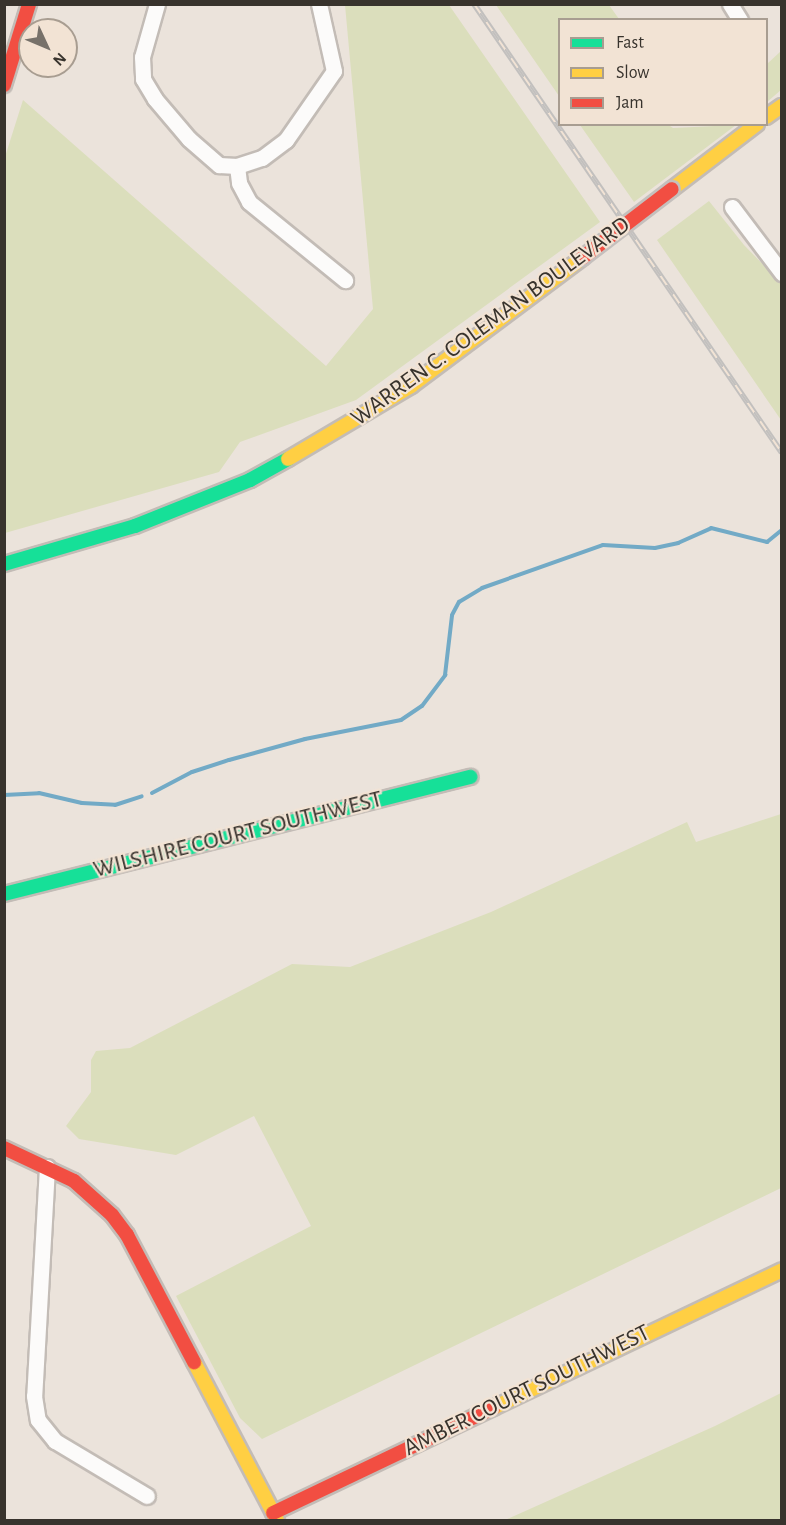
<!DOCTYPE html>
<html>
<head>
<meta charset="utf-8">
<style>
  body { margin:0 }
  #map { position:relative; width:786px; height:1525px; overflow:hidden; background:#ebe3db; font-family:"Alegreya Sans",sans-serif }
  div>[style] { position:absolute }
  .green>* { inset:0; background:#dbdebc }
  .stream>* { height:4px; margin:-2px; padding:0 2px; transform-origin:2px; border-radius:2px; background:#72aac6 }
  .roads { filter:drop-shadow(2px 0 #c3bcb6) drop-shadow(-2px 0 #c3bcb6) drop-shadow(0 2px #c3bcb6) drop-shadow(0 -2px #c3bcb6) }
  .street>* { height:15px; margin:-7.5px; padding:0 7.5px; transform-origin:7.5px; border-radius:7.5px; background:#fcfbfa }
  .fast>* { height:14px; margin:-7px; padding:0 7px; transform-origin:7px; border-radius:7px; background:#16e098 }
  .slow>* { height:14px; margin:-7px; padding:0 7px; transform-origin:7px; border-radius:7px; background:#ffcf43 }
  .jam>* { height:14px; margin:-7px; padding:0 7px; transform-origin:7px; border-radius:7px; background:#f24e42 }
  .rail>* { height:6px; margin-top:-3px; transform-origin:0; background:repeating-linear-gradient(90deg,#f2e3d4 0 11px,#c2c0be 0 22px); box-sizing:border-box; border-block:2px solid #c2c0be }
  .bridges { filter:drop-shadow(2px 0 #c5c0bd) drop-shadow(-2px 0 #c5c0bd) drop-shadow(0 2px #c5c0bd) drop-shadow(0 -2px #c5c0bd) }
  .jam-bridge>* { height:14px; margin:-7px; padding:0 7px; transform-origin:7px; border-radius:7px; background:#f24e42 }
  span { translate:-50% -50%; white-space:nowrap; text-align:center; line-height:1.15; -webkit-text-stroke:4.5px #f2e3d4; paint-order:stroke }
  .street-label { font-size:24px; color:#38332d }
  .frame { position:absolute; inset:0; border:6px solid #38332d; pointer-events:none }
  .legend { position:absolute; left:558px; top:18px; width:210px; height:108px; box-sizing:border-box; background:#f2e3d4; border:2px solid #a89d91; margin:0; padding:8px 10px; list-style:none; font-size:18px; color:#38332d }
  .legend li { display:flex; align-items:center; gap:12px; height:30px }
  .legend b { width:30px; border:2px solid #a89d91 }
  .north { position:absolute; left:18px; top:18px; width:60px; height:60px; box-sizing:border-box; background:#f2e3d4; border:2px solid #a89d91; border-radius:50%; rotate:134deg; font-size:16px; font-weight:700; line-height:24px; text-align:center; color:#38332d }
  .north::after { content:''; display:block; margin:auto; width:21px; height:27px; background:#77716a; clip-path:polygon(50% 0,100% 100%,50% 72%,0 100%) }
</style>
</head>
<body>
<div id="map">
  <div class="green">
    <div style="clip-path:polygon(345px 5px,449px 5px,600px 222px,356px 400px,240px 442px,219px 472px,5px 533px,4px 160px,23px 100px,326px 366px,373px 309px)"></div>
    <div style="clip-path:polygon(496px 5px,609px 5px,619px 19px,560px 20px,559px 96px)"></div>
    <div style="clip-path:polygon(781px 51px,781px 90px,767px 102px,767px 64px)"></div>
    <div style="clip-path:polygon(667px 124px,673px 128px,736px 125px,634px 202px,580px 125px)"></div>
    <div style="clip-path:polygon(709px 201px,744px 245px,781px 283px,781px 420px,657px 240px)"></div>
    <div style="clip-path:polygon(781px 814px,781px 1188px,262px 1439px,240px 1418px,176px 1296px,311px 1226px,254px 1116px,176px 1155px,79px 1139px,66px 1126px,91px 1092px,91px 1060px,96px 1051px,130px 1048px,292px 964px,350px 967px,491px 912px,687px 822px,696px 842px)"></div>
    <div style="clip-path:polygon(781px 1393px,781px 1520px,505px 1520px,715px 1426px)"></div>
  </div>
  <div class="stream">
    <div style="left:152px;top:793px;width:45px;rotate:-27.7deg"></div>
    <div style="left:192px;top:772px;width:39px;rotate:-18deg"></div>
    <div style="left:229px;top:760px;width:79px;rotate:-15.4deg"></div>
    <div style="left:305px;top:739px;width:98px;rotate:-11.2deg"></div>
    <div style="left:401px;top:720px;width:25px;rotate:-34deg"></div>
    <div style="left:422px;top:706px;width:39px;rotate:-53deg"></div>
    <div style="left:445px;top:675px;width:60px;rotate:-83.3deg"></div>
    <div style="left:452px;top:615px;width:15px;rotate:-62deg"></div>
    <div style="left:459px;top:602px;width:27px;rotate:-31deg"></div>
    <div style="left:482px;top:588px;width:128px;rotate:-19.6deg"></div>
    <div style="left:603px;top:545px;width:52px;rotate:3.3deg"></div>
    <div style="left:655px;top:548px;width:24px;rotate:-12deg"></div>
    <div style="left:678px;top:543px;width:36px;rotate:-24deg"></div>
    <div style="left:711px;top:528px;width:58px;rotate:14deg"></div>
    <div style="left:767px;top:542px;width:19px;rotate:-39deg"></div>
    <div style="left:4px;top:795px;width:35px;rotate:-3deg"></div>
    <div style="left:39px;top:793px;width:44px;rotate:13.1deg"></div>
    <div style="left:82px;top:803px;width:33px;rotate:3deg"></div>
    <div style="left:115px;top:805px;width:28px;rotate:-18deg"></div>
  </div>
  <div class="roads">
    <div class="street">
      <div style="left:157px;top:4px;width:55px;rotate:105.8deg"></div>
      <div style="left:142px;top:57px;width:22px;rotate:87deg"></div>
      <div style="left:143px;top:79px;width:23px;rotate:59deg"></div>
      <div style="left:155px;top:99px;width:52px;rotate:49.6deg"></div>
      <div style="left:189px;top:139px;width:40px;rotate:41deg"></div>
      <div style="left:219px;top:165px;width:18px;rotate:3deg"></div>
      <div style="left:237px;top:166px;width:26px;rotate:-18deg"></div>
      <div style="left:262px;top:158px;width:30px;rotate:-37deg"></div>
      <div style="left:286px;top:140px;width:84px;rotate:-55.2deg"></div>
      <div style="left:334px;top:71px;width:69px;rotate:-102.6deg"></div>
      <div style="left:730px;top:4px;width:19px;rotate:58deg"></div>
      <div style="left:237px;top:166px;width:17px;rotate:83deg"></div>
      <div style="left:239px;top:183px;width:21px;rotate:62deg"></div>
      <div style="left:249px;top:202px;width:124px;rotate:39.1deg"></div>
      <div style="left:732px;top:207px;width:83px;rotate:52.9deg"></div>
      <div style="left:47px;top:1167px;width:229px;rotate:93.2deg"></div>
      <div style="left:34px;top:1396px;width:24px;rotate:81deg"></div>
      <div style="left:38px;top:1420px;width:27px;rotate:51deg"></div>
      <div style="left:55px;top:1441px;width:107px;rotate:30.9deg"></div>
    </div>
    <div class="fast">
      <div style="left:4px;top:564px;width:136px;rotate:-16.2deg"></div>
      <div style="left:135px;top:526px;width:124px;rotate:-21.8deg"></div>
      <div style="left:250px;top:480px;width:43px;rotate:-28.9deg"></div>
      <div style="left:4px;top:894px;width:481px;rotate:-14.1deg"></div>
    </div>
    <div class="slow">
      <div style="left:766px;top:117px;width:19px;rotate:-35deg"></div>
      <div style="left:672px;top:189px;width:107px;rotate:-37.4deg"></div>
      <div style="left:288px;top:459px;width:143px;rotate:-30.7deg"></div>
      <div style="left:411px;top:386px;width:214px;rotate:-36.8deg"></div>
      <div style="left:194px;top:1362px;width:178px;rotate:62.3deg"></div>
      <div style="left:493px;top:1408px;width:320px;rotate:-25.5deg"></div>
    </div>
    <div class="jam">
      <div style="left:4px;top:85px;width:85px;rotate:-72.8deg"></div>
      <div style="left:4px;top:1148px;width:77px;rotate:25.2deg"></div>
      <div style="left:74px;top:1181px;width:51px;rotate:41.8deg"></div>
      <div style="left:112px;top:1215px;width:25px;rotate:53deg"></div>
      <div style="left:127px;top:1235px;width:144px;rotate:62.2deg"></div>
      <div style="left:273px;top:1513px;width:244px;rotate:-25.5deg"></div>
    </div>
  </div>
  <div class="rail">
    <div style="left:474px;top:4px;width:544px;rotate:55.55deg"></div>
  </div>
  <div class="bridges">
    <div class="jam-bridge">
      <div style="left:582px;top:258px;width:113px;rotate:-37.5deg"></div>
    </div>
  </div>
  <div class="street-label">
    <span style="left:491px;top:322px;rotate:-36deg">WARREN C. COLEMAN BOULEVARD</span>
    <span style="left:238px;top:835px;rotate:-14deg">WILSHIRE COURT SOUTHWEST</span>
    <span style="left:527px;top:1391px;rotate:-26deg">AMBER COURT SOUTHWEST</span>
  </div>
  <div class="frame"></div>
  <ul class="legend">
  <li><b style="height:8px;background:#16e098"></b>Fast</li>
  <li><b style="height:8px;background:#ffcf43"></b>Slow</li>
  <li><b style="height:8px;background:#f24e42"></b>Jam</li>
  </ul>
  <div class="north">N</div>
</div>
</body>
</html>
